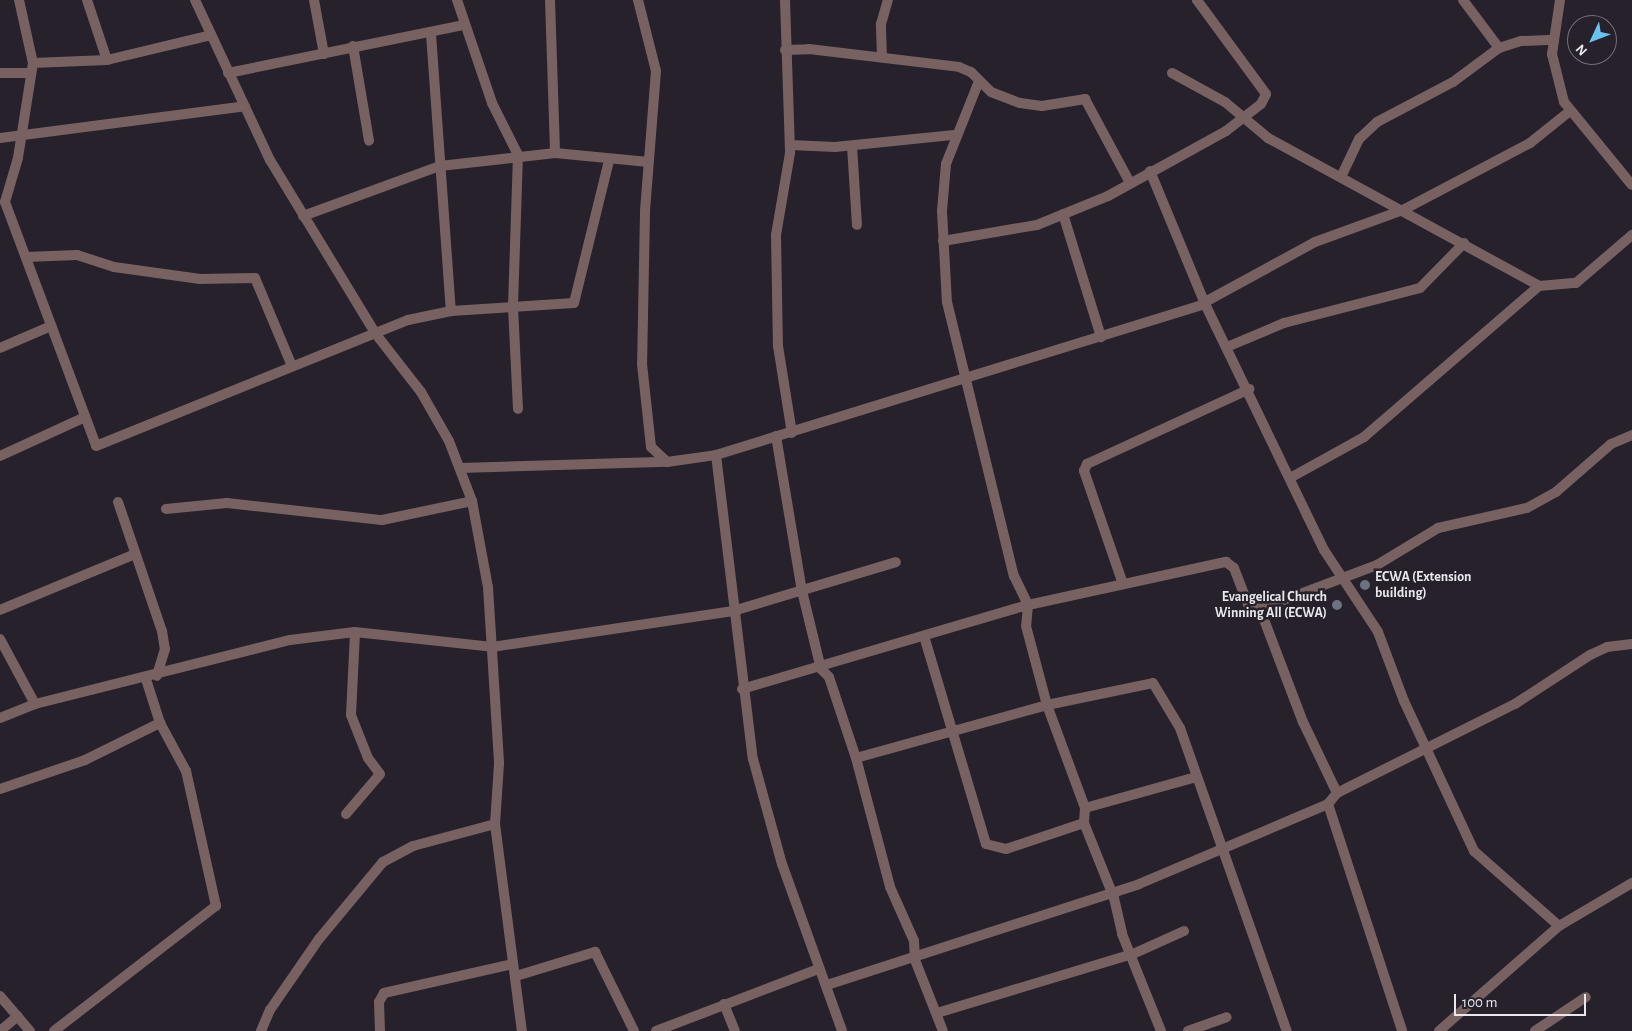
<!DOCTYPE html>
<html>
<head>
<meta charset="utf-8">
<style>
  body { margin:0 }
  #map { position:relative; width:1632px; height:1031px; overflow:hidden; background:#26212b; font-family:"Alegreya Sans",sans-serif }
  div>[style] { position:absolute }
  .street>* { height:10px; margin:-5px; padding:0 5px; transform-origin:5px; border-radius:5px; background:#786161 }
  .dots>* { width:14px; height:14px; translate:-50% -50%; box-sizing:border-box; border:2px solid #26212b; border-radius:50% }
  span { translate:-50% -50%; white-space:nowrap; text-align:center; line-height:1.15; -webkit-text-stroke:5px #26212b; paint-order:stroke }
  .poi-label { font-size:14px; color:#e9e6ee; font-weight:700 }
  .left { translate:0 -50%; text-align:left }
  .right { translate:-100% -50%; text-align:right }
  .north { position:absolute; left:1567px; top:15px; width:50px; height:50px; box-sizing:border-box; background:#26212b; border:1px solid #747079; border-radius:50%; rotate:227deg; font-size:14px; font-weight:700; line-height:20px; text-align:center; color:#e9e6ee }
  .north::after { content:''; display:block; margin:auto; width:18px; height:22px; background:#66c4ef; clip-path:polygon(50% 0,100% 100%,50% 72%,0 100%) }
  .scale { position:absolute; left:1454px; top:994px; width:132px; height:22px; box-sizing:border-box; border:2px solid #e9e6ee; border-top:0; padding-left:6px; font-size:15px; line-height:18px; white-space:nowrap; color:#e9e6ee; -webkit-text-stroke:4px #26212b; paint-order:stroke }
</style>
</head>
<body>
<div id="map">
  <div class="street">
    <div style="left:19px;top:0;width:65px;rotate:77.5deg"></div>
    <div style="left:33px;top:63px;width:96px;rotate:99deg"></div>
    <div style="left:18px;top:158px;width:46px;rotate:106.5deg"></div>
    <div style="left:5px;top:202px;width:260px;rotate:69.5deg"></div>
    <div style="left:96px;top:446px;width:336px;rotate:-22deg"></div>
    <div style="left:408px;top:320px;width:44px;rotate:-11.8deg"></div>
    <div style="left:451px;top:311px;width:123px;rotate:-3.7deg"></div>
    <div style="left:574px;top:303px;width:146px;rotate:-76.2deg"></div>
    <div style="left:87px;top:0;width:63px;rotate:71.6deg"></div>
    <div style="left:195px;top:0;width:177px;rotate:64.9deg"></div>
    <div style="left:270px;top:160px;width:202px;rotate:58.7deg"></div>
    <div style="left:375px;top:333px;width:75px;rotate:52.1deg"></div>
    <div style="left:421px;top:392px;width:56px;rotate:60.3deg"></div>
    <div style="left:449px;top:441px;width:64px;rotate:69deg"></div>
    <div style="left:472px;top:501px;width:87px;rotate:79.5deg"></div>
    <div style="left:488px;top:587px;width:177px;rotate:86.4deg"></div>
    <div style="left:499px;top:764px;width:60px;rotate:93.8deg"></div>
    <div style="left:495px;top:824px;width:209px;rotate:82.6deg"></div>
    <div style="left:314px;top:0;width:55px;rotate:79.5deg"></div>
    <div style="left:457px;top:0;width:109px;rotate:71.2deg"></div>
    <div style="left:492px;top:103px;width:58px;rotate:63.4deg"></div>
    <div style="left:518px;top:155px;width:152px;rotate:91.9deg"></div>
    <div style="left:513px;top:307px;width:102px;rotate:87.2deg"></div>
    <div style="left:550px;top:0;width:153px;rotate:88.1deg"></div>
    <div style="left:638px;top:0;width:73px;rotate:75.8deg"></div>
    <div style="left:656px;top:71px;width:141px;rotate:94.5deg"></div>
    <div style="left:645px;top:212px;width:152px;rotate:91.1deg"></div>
    <div style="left:642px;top:364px;width:83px;rotate:83.8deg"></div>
    <div style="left:651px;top:447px;width:22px;rotate:43deg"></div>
    <div style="left:785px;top:0;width:153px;rotate:88.1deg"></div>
    <div style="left:790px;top:153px;width:83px;rotate:99.7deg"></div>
    <div style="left:776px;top:235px;width:111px;rotate:89deg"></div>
    <div style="left:778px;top:346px;width:88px;rotate:80.9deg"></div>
    <div style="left:1463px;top:0;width:60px;rotate:53.1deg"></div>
    <div style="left:1560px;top:0;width:55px;rotate:98.4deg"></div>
    <div style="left:1552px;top:54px;width:49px;rotate:76deg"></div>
    <div style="left:1564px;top:102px;width:107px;rotate:50.7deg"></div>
    <div style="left:431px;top:34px;width:278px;rotate:85.9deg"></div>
    <div style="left:353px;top:46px;width:96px;rotate:80.4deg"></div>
    <div style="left:785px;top:50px;width:24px;rotate:-2deg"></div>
    <div style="left:809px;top:49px;width:151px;rotate:6.8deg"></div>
    <div style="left:959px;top:67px;width:13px;rotate:23deg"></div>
    <div style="left:971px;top:72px;width:28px;rotate:45deg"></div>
    <div style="left:991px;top:92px;width:31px;rotate:21deg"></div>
    <div style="left:1020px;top:103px;width:22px;rotate:8deg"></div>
    <div style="left:1042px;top:106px;width:44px;rotate:-9.2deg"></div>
    <div style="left:1085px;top:99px;width:95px;rotate:61.8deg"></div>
    <div style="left:882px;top:57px;width:33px;rotate:-92deg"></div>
    <div style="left:881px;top:24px;width:25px;rotate:-74deg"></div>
    <div style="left:33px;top:63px;width:74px;rotate:-2.3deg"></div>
    <div style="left:107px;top:60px;width:107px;rotate:-13.5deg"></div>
    <div style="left:0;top:73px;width:31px"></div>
    <div style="left:228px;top:73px;width:241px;rotate:-11.5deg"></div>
    <div style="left:1172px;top:73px;width:60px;rotate:28.7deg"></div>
    <div style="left:1225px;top:102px;width:56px;rotate:39.9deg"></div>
    <div style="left:1268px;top:138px;width:309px;rotate:28.6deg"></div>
    <div style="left:1539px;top:286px;width:37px;rotate:-5deg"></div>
    <div style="left:1576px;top:283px;width:74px;rotate:-40.6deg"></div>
    <div style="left:979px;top:81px;width:89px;rotate:111.7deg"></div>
    <div style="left:946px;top:164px;width:47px;rotate:94.9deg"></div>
    <div style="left:942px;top:211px;width:91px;rotate:86.9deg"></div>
    <div style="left:947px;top:302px;width:282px;rotate:76.3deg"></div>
    <div style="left:1014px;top:576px;width:32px;rotate:64deg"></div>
    <div style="left:1028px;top:605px;width:21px;rotate:95deg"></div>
    <div style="left:1026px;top:626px;width:82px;rotate:75.1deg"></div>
    <div style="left:1047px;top:705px;width:110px;rotate:69.7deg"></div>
    <div style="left:1085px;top:808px;width:15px;rotate:94deg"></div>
    <div style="left:1084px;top:823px;width:81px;rotate:68.2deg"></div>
    <div style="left:1114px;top:898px;width:37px;rotate:77deg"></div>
    <div style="left:1122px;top:934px;width:105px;rotate:68.1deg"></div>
    <div style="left:0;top:138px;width:247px;rotate:-7.4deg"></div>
    <div style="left:790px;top:145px;width:45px;rotate:2.5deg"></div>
    <div style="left:835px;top:147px;width:120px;rotate:-5.8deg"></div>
    <div style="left:852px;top:146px;width:79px;rotate:86.4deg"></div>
    <div style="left:1150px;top:171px;width:144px;rotate:67.5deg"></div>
    <div style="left:1205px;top:304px;width:273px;rotate:64.2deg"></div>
    <div style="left:1324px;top:550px;width:98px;rotate:56.6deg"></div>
    <div style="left:1378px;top:632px;width:74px;rotate:69.4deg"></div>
    <div style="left:1404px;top:701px;width:166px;rotate:65deg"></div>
    <div style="left:1474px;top:851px;width:113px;rotate:41.4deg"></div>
    <div style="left:1341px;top:177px;width:42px;rotate:-64.7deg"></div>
    <div style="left:1359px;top:139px;width:25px;rotate:-43deg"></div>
    <div style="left:1377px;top:122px;width:86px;rotate:-27.8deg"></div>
    <div style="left:1453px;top:82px;width:57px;rotate:-36.5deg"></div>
    <div style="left:1499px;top:48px;width:23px;rotate:-18deg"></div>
    <div style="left:1521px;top:41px;width:33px;rotate:-2deg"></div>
    <div style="left:1063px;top:214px;width:129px;rotate:72.8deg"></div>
    <div style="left:303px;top:216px;width:146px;rotate:-20.1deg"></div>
    <div style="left:440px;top:166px;width:116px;rotate:-6.4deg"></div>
    <div style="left:555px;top:153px;width:94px;rotate:5.5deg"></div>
    <div style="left:943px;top:241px;width:95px;rotate:-9.7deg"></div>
    <div style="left:1037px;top:225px;width:77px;rotate:-22.2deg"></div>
    <div style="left:1108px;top:196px;width:135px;rotate:-28.8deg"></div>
    <div style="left:1226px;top:131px;width:44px;rotate:-37.6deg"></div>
    <div style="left:1261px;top:104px;width:11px;rotate:-63deg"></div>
    <div style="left:1266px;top:94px;width:117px;rotate:-126.3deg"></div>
    <div style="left:26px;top:257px;width:51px;rotate:-2.2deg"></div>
    <div style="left:77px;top:255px;width:39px;rotate:18deg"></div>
    <div style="left:114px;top:267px;width:87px;rotate:7.9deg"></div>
    <div style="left:200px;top:279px;width:55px;rotate:-1deg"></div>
    <div style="left:255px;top:278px;width:95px;rotate:67.2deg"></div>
    <div style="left:1205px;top:302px;width:125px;rotate:-28.6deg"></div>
    <div style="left:1315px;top:242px;width:94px;rotate:-20deg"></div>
    <div style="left:1403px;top:210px;width:144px;rotate:-27.8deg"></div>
    <div style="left:1530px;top:143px;width:51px;rotate:-38.7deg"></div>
    <div style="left:1227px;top:347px;width:62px;rotate:-22.8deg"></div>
    <div style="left:1284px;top:323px;width:140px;rotate:-14.4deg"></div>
    <div style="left:1420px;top:288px;width:63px;rotate:-45.6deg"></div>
    <div style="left:0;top:348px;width:56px;rotate:-23.3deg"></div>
    <div style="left:776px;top:436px;width:157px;rotate:80.5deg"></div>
    <div style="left:802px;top:591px;width:80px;rotate:76.3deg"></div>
    <div style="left:821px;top:669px;width:11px;rotate:45deg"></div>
    <div style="left:829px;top:677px;width:85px;rotate:71.6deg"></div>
    <div style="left:856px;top:758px;width:133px;rotate:75.2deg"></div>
    <div style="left:890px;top:887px;width:59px;rotate:66deg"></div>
    <div style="left:914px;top:941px;width:19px;rotate:87deg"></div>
    <div style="left:915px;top:960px;width:76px;rotate:68.5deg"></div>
    <div style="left:716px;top:455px;width:306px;rotate:83.1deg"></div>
    <div style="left:753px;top:759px;width:109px;rotate:74.6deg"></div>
    <div style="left:782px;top:864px;width:177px;rotate:70.2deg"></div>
    <div style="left:0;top:456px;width:91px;rotate:-24.6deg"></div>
    <div style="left:460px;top:468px;width:207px;rotate:-1.7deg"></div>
    <div style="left:667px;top:462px;width:49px;rotate:-8.1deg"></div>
    <div style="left:716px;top:455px;width:512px;rotate:-17.16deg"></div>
    <div style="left:1290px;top:478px;width:85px;rotate:-29deg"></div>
    <div style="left:1364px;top:437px;width:231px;rotate:-40.8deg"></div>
    <div style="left:118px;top:502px;width:136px;rotate:71.2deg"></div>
    <div style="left:162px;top:631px;width:18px;rotate:81deg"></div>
    <div style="left:165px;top:649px;width:28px;rotate:107deg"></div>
    <div style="left:166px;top:509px;width:61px;rotate:-5.6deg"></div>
    <div style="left:227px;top:503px;width:156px;rotate:6.3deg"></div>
    <div style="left:382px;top:520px;width:92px;rotate:-11.9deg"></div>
    <div style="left:1123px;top:584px;width:120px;rotate:-109deg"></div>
    <div style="left:1084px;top:471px;width:8px;rotate:-67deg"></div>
    <div style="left:1087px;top:464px;width:179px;rotate:-24.8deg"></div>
    <div style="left:1260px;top:609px;width:125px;rotate:-20.6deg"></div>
    <div style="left:1377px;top:565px;width:71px;rotate:-31.2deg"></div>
    <div style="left:1438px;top:528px;width:91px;rotate:-12.7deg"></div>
    <div style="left:1527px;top:508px;width:33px;rotate:-29deg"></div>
    <div style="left:1556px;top:492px;width:73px;rotate:-41.1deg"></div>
    <div style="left:1611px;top:444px;width:23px;rotate:-23deg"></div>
    <div style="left:0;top:610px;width:146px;rotate:-22.5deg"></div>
    <div style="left:924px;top:636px;width:217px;rotate:73.4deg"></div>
    <div style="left:986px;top:844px;width:21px;rotate:14deg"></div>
    <div style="left:1006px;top:849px;width:82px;rotate:-18.4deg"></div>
    <div style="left:0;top:639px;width:74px;rotate:61.7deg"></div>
    <div style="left:742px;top:689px;width:298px;rotate:-16.4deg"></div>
    <div style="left:1028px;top:605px;width:203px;rotate:-12.3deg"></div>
    <div style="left:1226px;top:562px;width:10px;rotate:37deg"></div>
    <div style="left:1234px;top:568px;width:39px;rotate:69deg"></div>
    <div style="left:1248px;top:604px;width:13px;rotate:23deg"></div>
    <div style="left:1260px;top:609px;width:121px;rotate:69.2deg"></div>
    <div style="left:1303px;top:722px;width:79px;rotate:64.4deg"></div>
    <div style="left:0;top:718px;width:38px;rotate:-22deg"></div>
    <div style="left:35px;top:704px;width:263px;rotate:-14.1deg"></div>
    <div style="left:290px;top:640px;width:65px;rotate:-7deg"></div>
    <div style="left:355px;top:632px;width:138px;rotate:6.2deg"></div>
    <div style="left:492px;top:647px;width:244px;rotate:-8.5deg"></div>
    <div style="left:733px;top:611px;width:170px;rotate:-16.7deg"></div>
    <div style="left:856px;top:758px;width:198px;rotate:-15.5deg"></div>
    <div style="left:1047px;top:705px;width:108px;rotate:-11.7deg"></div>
    <div style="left:1153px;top:683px;width:52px;rotate:59deg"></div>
    <div style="left:1180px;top:728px;width:321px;rotate:70.6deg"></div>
    <div style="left:0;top:789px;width:90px;rotate:-18.8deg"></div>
    <div style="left:85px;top:760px;width:84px;rotate:-26.3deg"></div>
    <div style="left:1328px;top:804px;width:239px;rotate:71.9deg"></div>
    <div style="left:1085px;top:808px;width:115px;rotate:-15.6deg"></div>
    <div style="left:346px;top:814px;width:52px;rotate:-49.6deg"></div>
    <div style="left:380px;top:774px;width:20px;rotate:-127deg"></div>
    <div style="left:368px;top:758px;width:46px;rotate:-111.6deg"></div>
    <div style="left:351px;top:715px;width:83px;rotate:-87.2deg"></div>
    <div style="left:516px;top:976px;width:83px;rotate:-16.9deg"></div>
    <div style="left:595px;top:952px;width:88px;rotate:63.7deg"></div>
    <div style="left:827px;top:985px;width:328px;rotate:-17.9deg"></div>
    <div style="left:1139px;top:884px;width:205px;rotate:-22.9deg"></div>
    <div style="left:1328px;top:804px;width:14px;rotate:-51deg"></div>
    <div style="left:1337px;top:793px;width:199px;rotate:-26.6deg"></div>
    <div style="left:1515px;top:704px;width:90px;rotate:-33.2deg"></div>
    <div style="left:1590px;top:655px;width:19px;rotate:-25deg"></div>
    <div style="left:1607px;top:647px;width:25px;rotate:-7deg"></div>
    <div style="left:0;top:996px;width:46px;rotate:49.4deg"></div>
    <div style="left:724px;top:1004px;width:29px;rotate:68deg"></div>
    <div style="left:937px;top:1013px;width:205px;rotate:-16.8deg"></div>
    <div style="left:1133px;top:954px;width:56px;rotate:-24.3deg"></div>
    <div style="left:0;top:1031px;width:23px;rotate:-40deg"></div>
    <div style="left:54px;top:1031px;width:205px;rotate:-37.7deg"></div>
    <div style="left:216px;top:906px;width:138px;rotate:-102.5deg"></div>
    <div style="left:186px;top:771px;width:55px;rotate:-118.4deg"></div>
    <div style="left:160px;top:723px;width:46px;rotate:-107.7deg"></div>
    <div style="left:261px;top:1031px;width:23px;rotate:-67deg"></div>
    <div style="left:270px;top:1010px;width:86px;rotate:-55.4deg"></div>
    <div style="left:319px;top:939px;width:100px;rotate:-50.3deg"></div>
    <div style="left:383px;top:862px;width:34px;rotate:-28deg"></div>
    <div style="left:413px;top:846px;width:85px;rotate:-15deg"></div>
    <div style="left:380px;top:1031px;width:29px;rotate:-92deg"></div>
    <div style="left:379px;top:1002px;width:10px;rotate:-61deg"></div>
    <div style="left:384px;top:993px;width:132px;rotate:-12.7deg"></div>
    <div style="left:656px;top:1031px;width:173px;rotate:-20.9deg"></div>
    <div style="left:1188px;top:1031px;width:41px;rotate:-19.7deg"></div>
    <div style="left:1439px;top:1031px;width:159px;rotate:-41.2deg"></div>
    <div style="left:1559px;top:926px;width:85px;rotate:-30.5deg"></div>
    <div style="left:1535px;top:1031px;width:61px;rotate:-33.7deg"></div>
  </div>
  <div class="dots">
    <div style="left:1365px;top:585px;background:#6b7280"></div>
    <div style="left:1337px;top:605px;background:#6b7280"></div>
  </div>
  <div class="poi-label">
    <span class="left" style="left:1375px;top:585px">ECWA (Extension<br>building)</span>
    <span class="right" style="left:1327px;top:605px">Evangelical Church<br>Winning All (ECWA)</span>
  </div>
  <div class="north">N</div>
  <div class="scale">100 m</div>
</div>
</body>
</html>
